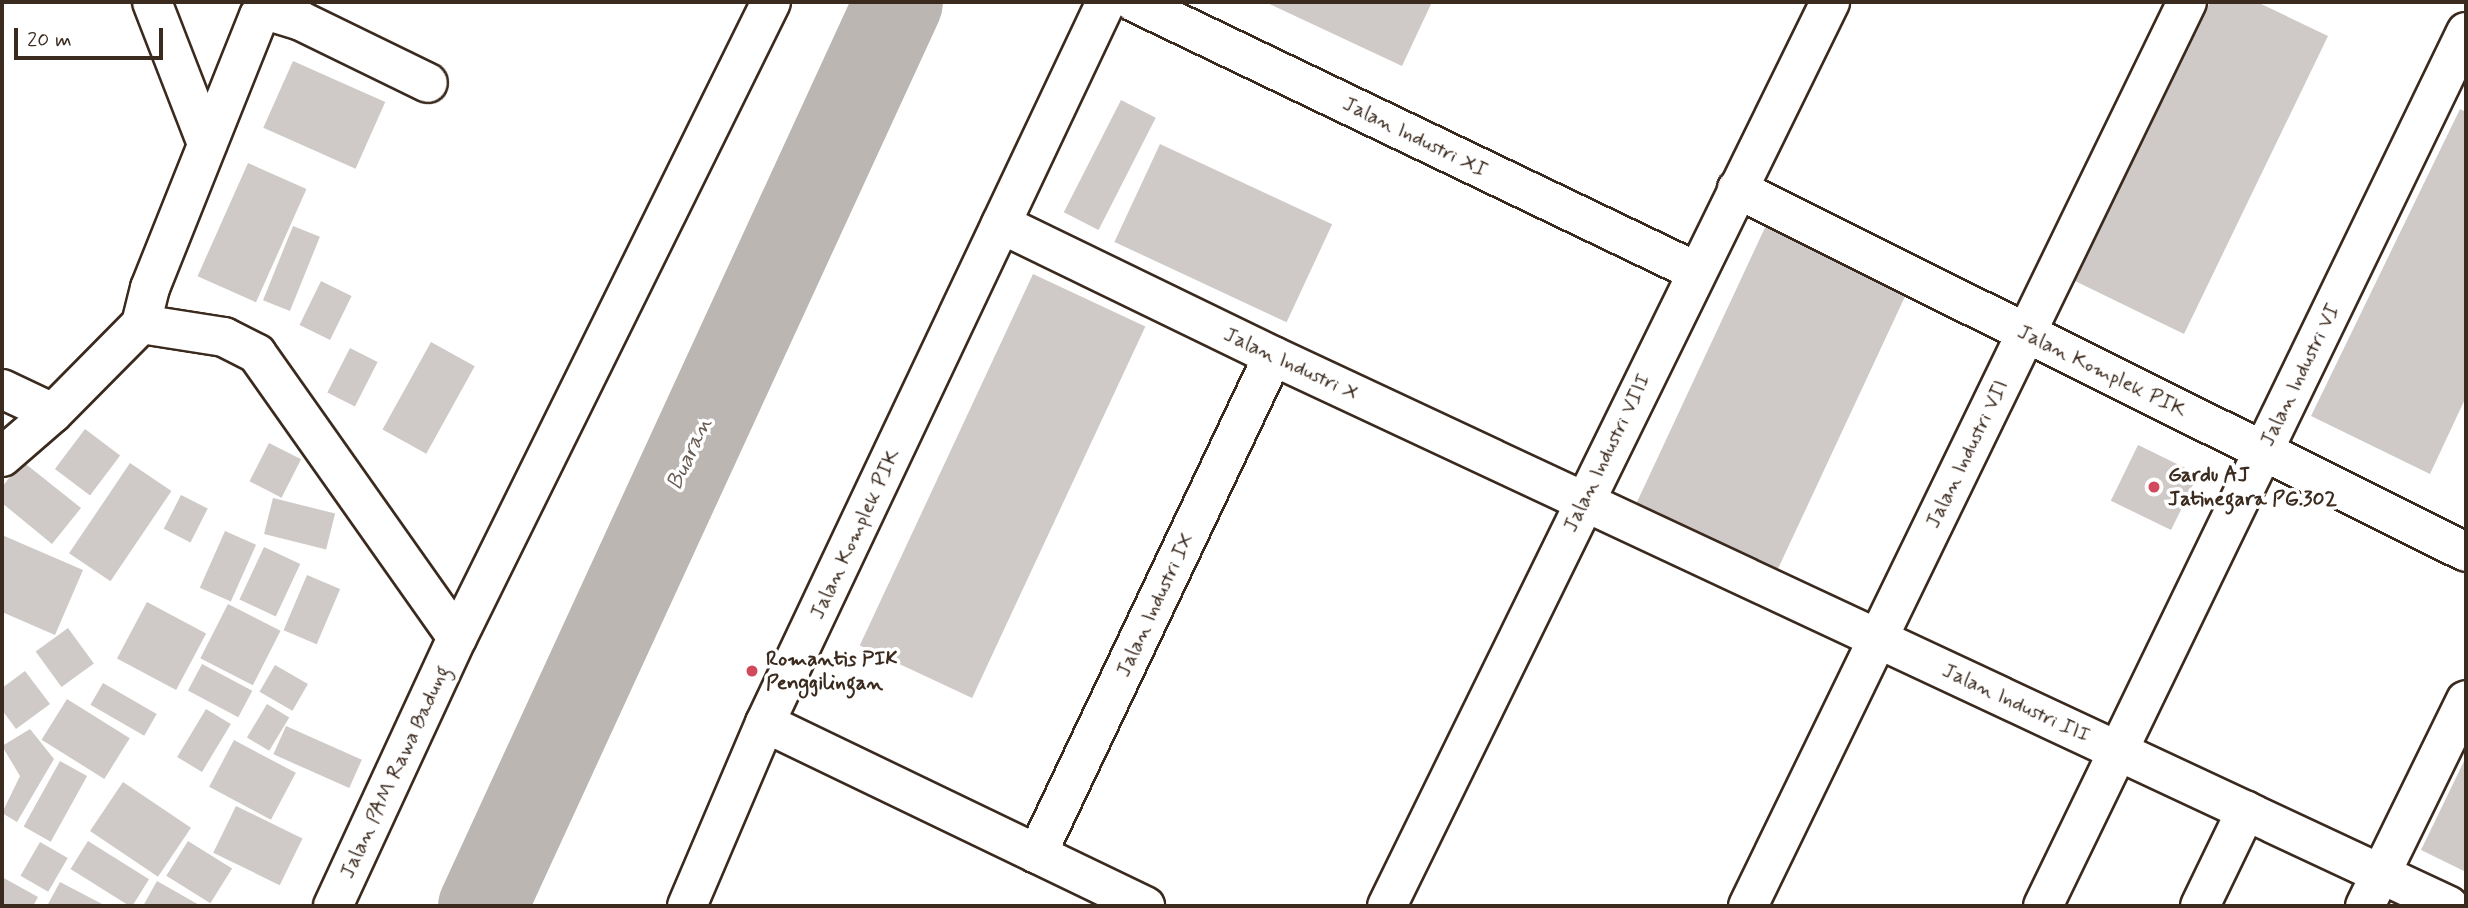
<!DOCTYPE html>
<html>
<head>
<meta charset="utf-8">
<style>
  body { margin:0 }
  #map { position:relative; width:2468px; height:908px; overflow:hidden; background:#fff; font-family:Mynerve,sans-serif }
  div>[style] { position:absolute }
  .river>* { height:89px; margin:-44.5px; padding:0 44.5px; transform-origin:44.5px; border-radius:44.5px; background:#bcb6b3 }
  .building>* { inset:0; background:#cfcac7; transform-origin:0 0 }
  .roads { filter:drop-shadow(2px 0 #3b2a1e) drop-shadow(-2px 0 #3b2a1e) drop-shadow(0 2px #3b2a1e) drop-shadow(0 -2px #3b2a1e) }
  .minor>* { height:38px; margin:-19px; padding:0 19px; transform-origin:19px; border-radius:19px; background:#fff }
  .dots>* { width:19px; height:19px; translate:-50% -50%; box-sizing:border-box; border:4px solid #fff; border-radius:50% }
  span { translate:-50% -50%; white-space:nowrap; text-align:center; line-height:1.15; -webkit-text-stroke:7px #fff; paint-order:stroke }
  .street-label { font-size:21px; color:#3b2a1e }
  .poi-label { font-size:21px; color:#3b2a1e; font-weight:700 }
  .left { translate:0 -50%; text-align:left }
  .water-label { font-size:23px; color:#685b52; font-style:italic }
  .frame { position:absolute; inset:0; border:4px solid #3b2a1e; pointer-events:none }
  .scale { position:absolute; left:14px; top:28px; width:149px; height:32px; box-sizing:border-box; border:4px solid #3b2a1e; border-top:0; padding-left:9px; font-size:21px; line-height:24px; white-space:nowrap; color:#3b2a1e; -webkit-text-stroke:5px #fff; paint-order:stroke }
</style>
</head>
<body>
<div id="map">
  <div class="river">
    <div style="left:482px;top:906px;width:995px;rotate:-65.29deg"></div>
  </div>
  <div class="building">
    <div style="clip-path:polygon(1265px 2px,1432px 2px,1402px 66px)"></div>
    <div style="clip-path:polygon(2210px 2px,2257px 2px,2328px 36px,2184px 334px,2075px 281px)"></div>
    <div style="left:293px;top:61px;width:101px;height:73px;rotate:24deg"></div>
    <div style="left:1121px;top:100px;width:39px;height:126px;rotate:27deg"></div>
    <div style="clip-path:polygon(2460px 109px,2466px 112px,2466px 397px,2430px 474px,2311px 416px)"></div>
    <div style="left:1160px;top:144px;width:190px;height:108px;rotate:25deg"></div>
    <div style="left:248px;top:163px;width:64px;height:124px;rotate:24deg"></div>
    <div style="left:1769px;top:219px;width:156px;height:317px;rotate:25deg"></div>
    <div style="left:293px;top:226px;width:29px;height:80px;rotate:22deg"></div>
    <div style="left:1033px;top:274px;width:124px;height:410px;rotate:25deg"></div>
    <div style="left:321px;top:281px;width:34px;height:49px;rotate:26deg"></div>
    <div style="left:431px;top:342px;width:50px;height:100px;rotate:29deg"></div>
    <div style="left:350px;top:348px;width:31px;height:50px;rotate:27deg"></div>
    <div style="left:85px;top:429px;width:44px;height:50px;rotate:37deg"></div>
    <div style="left:269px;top:443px;width:36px;height:43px;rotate:27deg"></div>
    <div style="left:2138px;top:445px;width:67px;height:62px;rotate:26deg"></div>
    <div style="clip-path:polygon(22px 461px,81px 508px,52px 544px,2px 503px,2px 487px)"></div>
    <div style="left:130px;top:463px;width:50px;height:109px;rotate:34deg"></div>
    <div style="left:181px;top:495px;width:30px;height:38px;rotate:27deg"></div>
    <div style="left:273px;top:498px;width:64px;height:37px;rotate:14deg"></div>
    <div style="left:225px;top:531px;width:34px;height:62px;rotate:24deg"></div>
    <div style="clip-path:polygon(2px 535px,83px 570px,55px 635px,2px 612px)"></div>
    <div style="left:264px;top:547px;width:40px;height:58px;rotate:25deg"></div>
    <div style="left:307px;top:575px;width:36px;height:60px;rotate:23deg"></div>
    <div style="left:147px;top:602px;width:67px;height:64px;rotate:28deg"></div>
    <div style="left:228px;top:604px;width:59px;height:61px;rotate:27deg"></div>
    <div style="left:68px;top:628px;width:44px;height:40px;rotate:54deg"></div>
    <div style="left:202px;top:664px;width:57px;height:30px;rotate:28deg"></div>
    <div style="left:275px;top:665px;width:38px;height:31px;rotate:30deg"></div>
    <div style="clip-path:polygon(25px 671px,50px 704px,16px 729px,2px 710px,2px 688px)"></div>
    <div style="left:103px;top:683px;width:62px;height:25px;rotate:30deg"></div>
    <div style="left:67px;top:699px;width:74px;height:48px;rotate:32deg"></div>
    <div style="left:267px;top:704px;width:26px;height:39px;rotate:31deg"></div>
    <div style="left:206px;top:709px;width:29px;height:56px;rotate:31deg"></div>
    <div style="left:286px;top:726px;width:83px;height:31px;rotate:24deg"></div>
    <div style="clip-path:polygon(30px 729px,54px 759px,17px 822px,2px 813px,20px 776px,2px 746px)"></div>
    <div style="left:234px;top:740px;width:70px;height:53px;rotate:28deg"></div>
    <div style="clip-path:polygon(2466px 757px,2466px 872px,2421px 850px)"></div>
    <div style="left:60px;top:761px;width:31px;height:75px;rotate:29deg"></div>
    <div style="left:123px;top:782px;width:82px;height:59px;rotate:34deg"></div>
    <div style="left:236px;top:806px;width:74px;height:52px;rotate:26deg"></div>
    <div style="left:88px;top:841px;width:72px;height:33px;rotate:32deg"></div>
    <div style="left:188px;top:841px;width:52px;height:41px;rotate:32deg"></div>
    <div style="left:40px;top:842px;width:32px;height:39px;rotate:30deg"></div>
    <div style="clip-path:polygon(2px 877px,38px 897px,33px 906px,2px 906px)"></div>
    <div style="clip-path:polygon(157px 881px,201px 906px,143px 906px)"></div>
    <div style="clip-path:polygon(60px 882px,106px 906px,47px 906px)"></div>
  </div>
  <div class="roads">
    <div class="minor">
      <div style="left:152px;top:2px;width:152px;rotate:68.8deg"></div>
      <div style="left:1134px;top:2px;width:624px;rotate:25.62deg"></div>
      <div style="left:1737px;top:189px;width:814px;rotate:26.47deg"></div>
      <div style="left:1001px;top:224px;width:302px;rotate:25.9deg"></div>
      <div style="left:1273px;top:356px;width:1298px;rotate:25.06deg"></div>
      <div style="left:141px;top:324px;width:84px;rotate:8.9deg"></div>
      <div style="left:224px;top:337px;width:37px;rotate:27deg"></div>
      <div style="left:257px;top:354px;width:347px;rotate:54.8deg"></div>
      <div style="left:2px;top:389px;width:56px;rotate:25.2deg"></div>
      <div style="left:2px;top:457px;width:67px;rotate:-40.8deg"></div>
      <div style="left:53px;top:413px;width:125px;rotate:-45.3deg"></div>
      <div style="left:141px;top:324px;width:37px;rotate:-76deg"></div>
      <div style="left:150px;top:288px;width:293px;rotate:-68.2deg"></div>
      <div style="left:259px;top:16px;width:14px;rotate:-17deg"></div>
      <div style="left:272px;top:12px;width:30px;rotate:17deg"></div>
      <div style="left:301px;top:21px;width:141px;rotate:26deg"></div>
      <div style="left:765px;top:723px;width:422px;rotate:25.7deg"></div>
      <div style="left:1037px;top:854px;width:551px;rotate:-64.64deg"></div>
      <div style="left:333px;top:906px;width:295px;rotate:-65.2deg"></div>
      <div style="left:457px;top:638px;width:709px;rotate:-63.72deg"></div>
      <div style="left:687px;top:906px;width:199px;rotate:-66.9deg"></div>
      <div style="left:765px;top:723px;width:798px;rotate:-64.69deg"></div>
      <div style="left:1387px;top:906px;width:1007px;rotate:-63.89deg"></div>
      <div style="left:1748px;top:906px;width:1005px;rotate:-64.1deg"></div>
      <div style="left:2043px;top:906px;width:971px;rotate:-64.17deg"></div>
      <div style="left:2200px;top:906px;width:106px;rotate:-64.2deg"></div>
      <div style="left:2365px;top:906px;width:229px;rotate:-63.9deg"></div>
    </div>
  </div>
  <div class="dots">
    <div style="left:2154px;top:487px;background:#d1495b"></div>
    <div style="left:752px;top:671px;background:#d1495b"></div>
  </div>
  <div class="street-label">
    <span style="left:1415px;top:137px;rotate:26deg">Jalan Industri XI</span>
    <span style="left:1291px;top:364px;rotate:25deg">Jalan Industri X</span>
    <span style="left:2102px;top:371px;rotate:26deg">Jalan Komplek PIK</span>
    <span style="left:2300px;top:375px;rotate:-64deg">Jalan Industri VI</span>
    <span style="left:1607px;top:453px;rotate:-64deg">Jalan Industri VIII</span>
    <span style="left:1967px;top:454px;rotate:-64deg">Jalan Industri VII</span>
    <span style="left:855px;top:534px;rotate:-65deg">Jalan Komplek PIK</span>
    <span style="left:1155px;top:605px;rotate:-65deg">Jalan Industri IX</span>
    <span style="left:2016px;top:703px;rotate:25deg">Jalan Industri III</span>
    <span style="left:395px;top:772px;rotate:-65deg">Jalan PAM Rawa Badung</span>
  </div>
  <div class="poi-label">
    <span class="left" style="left:2168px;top:487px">Gardu AJ<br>Jatinegara PG.302</span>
    <span class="left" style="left:766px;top:671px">Romantis PIK<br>Penggilingan</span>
  </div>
  <div class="water-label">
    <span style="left:690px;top:454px;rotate:-65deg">Buaran</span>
  </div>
  <div class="frame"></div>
  <div class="scale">20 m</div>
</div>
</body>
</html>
